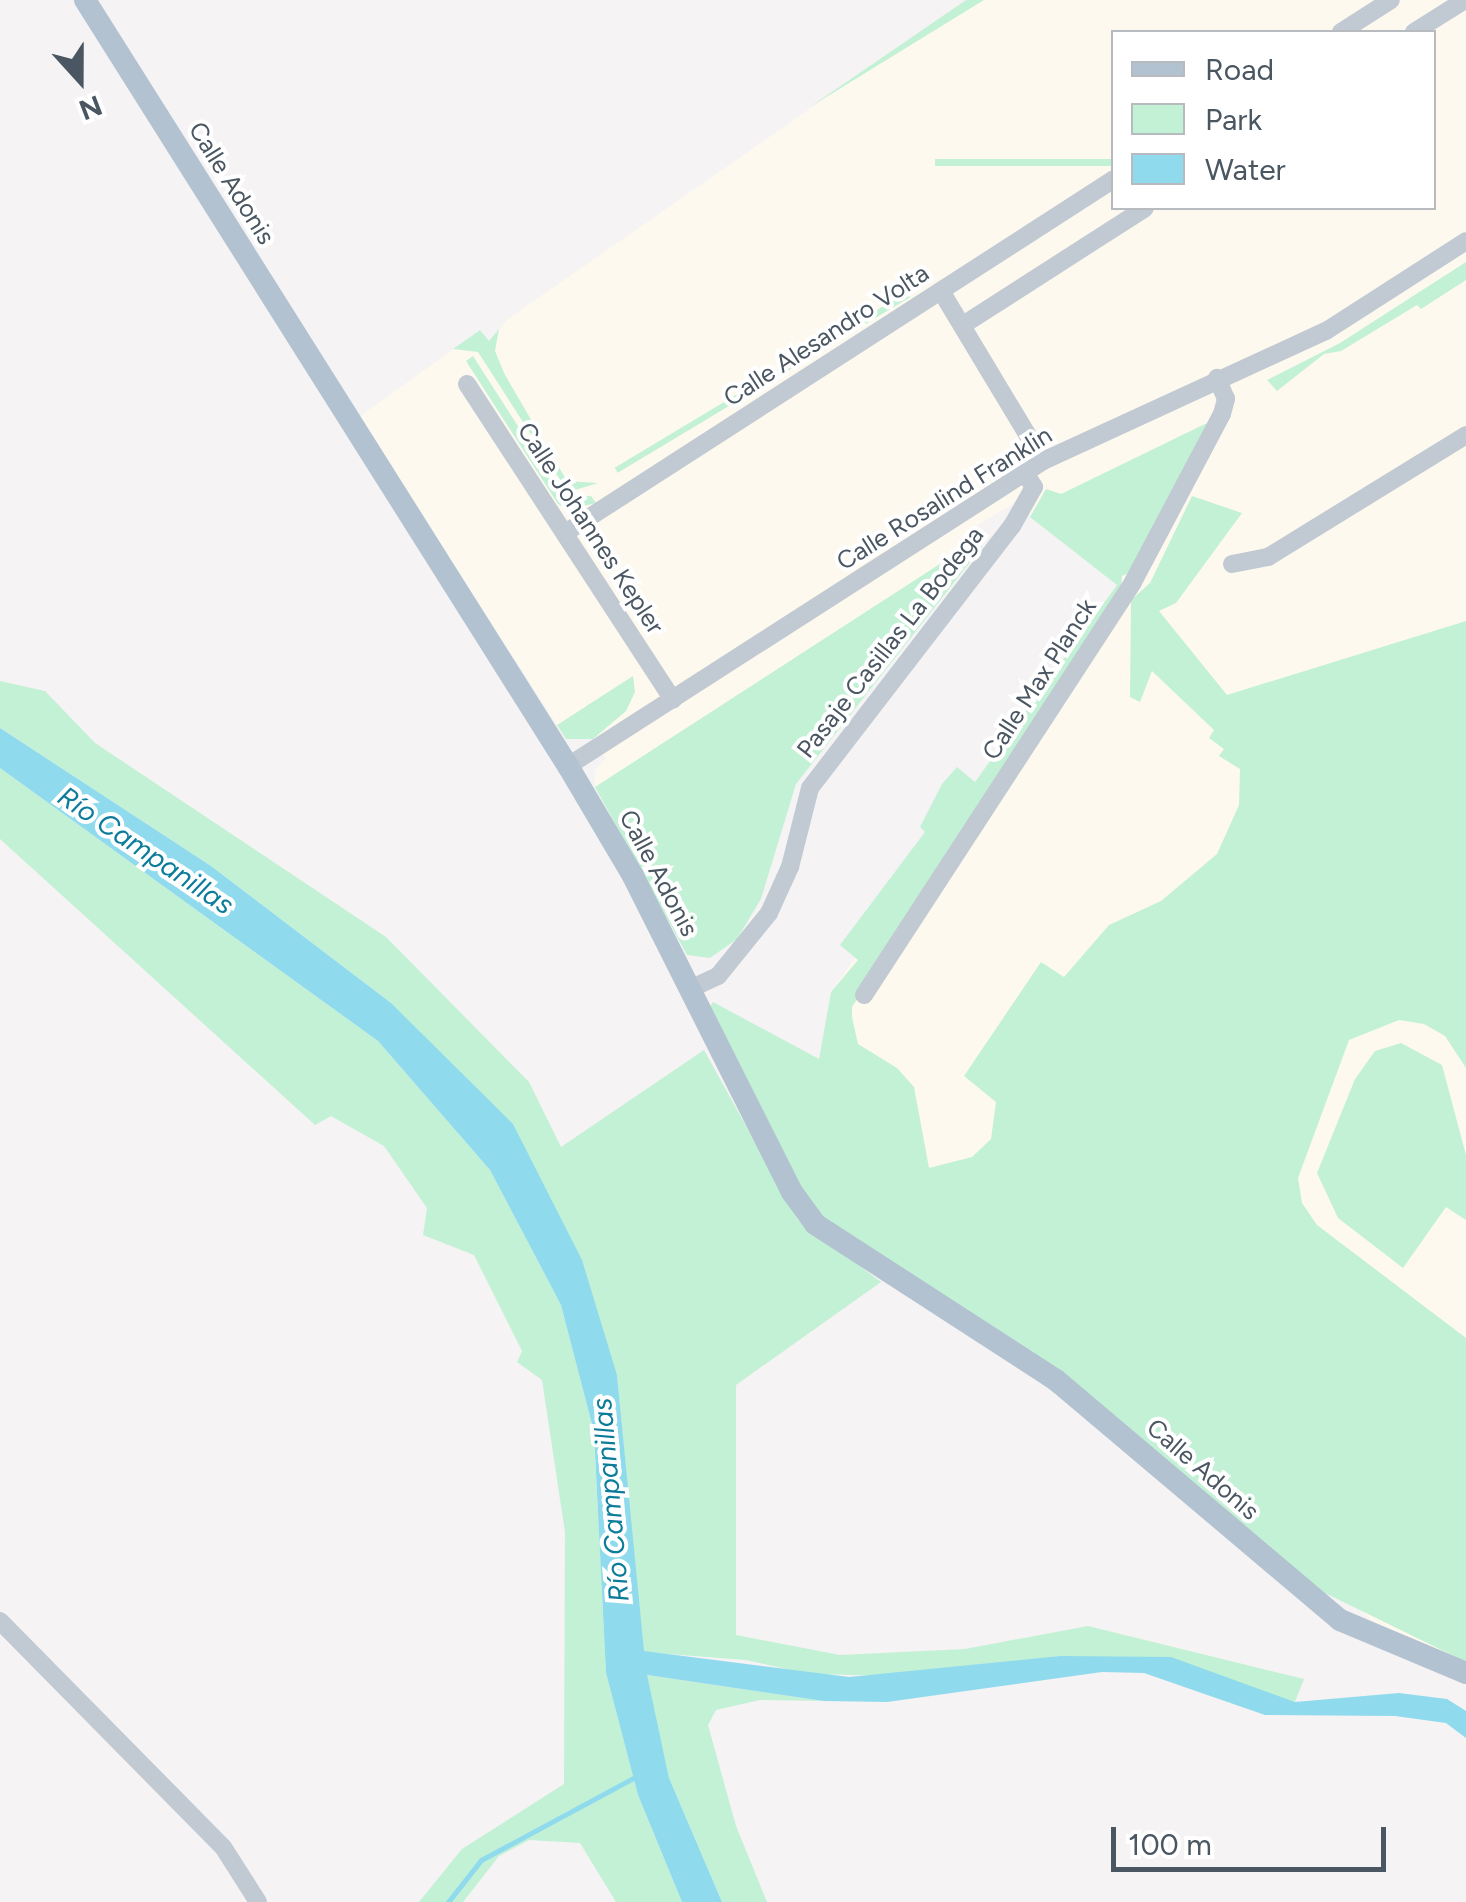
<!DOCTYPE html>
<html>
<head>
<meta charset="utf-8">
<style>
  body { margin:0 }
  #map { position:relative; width:1466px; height:1902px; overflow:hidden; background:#f5f3f3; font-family:Figtree,sans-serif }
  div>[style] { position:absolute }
  .commercial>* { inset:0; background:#fdf9ef }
  .green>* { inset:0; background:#c3f1d5; transform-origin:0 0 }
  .water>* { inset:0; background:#90daee }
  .stream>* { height:5px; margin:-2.5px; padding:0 2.5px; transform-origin:2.5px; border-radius:2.5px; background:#90daee }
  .minor>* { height:18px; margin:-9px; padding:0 9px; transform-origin:9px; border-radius:9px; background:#c1cad2 }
  .major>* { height:22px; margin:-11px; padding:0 11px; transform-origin:11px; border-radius:11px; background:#b3c2d1 }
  span { translate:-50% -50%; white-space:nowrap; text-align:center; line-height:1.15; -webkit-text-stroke:8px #fff; paint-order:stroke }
  .street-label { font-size:25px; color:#4a5661 }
  .water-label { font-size:28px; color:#0c7c9b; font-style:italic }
  .legend { position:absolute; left:1111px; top:30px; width:325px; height:180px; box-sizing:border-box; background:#fff; border:2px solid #b7bbc0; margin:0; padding:12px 18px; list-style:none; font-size:30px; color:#4a5661 }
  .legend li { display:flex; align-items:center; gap:20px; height:50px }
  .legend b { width:50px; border:2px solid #b7bbc0 }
  .north { position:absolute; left:30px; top:30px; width:100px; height:100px; -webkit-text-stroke:8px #fff; paint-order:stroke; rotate:159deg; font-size:28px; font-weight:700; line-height:40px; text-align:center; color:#4a5661 }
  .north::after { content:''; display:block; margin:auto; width:35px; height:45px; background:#4a5661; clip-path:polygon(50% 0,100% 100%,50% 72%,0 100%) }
  .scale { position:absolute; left:1111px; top:1827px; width:275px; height:45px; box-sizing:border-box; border:5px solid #4a5661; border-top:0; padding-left:12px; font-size:30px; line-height:35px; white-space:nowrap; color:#4a5661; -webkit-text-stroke:8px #fff; paint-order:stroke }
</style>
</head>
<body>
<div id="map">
  <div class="commercial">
    <div style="clip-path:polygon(evenodd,966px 0,1466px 0,1466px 1662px,1374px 1623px,819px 1059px,831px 992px,1117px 585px,1015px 503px,976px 526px,982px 547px,796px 784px,761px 899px,737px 939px,710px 958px,687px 955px,595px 787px,595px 770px,606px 758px,593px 739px,566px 739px,359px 417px,480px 330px,489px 341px,508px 319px,966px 0,1114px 32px,1434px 32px,1434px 208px,1114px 208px,1114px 32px)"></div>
  </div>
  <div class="green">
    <div style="clip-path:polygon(966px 0,984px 0,810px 107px)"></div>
    <div style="left:1113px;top:159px;width:7px;height:178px;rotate:90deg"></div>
    <div style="clip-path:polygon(1466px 262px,1466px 280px,1421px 309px,1417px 305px,1341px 351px,1324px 354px,1277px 391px,1267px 380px,1340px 343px)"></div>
    <div style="left:907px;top:292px;width:6px;height:341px;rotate:59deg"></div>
    <div style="clip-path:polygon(499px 329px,495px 351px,505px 375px,567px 481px,598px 483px,568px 492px,478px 352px,453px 349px,480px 330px,489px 341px)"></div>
    <div style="clip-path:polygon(473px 356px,564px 498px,591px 496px,596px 503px,568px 510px,558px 504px,466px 361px)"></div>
    <div style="clip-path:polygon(1207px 423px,1131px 572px,1122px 576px,1121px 588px,852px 1007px,852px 1017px,858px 1044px,897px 1068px,914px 1087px,929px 1168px,972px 1157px,991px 1139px,996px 1102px,964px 1076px,1041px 962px,1064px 977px,1109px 925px,1161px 901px,1217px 854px,1239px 805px,1240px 769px,1219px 756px,1224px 749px,1209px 738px,1214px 730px,1152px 671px,1140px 702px,1130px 697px,1131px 600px,1150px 583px,1192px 496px,1242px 513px,1176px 603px,1159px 611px,1227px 695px,1466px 621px,1466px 1068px,1445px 1036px,1424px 1024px,1399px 1020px,1349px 1040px,1298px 1178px,1302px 1203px,1317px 1225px,1466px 1338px,1466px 1662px,1325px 1593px,823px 1222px,797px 1184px,709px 1008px,713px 1002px,819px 1059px,831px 992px,858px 960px,840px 945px,925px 832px,920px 827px,942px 784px,957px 767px,975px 782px,1117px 585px,1030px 517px,1046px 489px,1061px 494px)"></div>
    <div style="clip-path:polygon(980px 538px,982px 547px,796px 784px,761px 899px,737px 939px,710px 958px,687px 955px,595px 787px)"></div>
    <div style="clip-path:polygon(633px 676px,635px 692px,626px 711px,593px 739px,566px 739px,557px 725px)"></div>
    <div style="clip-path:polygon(0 681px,45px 691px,95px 743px,386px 937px,529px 1082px,561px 1147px,704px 1050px,798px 1220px,881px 1282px,736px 1385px,736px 1635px,840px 1655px,965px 1649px,1088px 1626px,1304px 1679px,1295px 1702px,1234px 1684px,1060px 1656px,903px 1676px,808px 1674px,746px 1660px,643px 1652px,617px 1375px,391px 1003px,211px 866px,0 728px)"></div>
    <div style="clip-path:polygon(0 768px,378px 1041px,490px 1170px,561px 1305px,594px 1432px,606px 1673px,638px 1795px,682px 1902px,616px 1902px,580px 1843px,529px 1840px,499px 1856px,463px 1902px,419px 1902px,462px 1849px,564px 1784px,565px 1532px,542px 1380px,517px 1362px,522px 1351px,474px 1255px,423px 1235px,427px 1208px,384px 1146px,331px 1116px,315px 1125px,0 839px)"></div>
    <div style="clip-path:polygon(1401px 1043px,1442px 1065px,1466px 1155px,1466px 1220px,1446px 1207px,1403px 1268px,1338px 1218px,1317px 1173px,1355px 1079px,1375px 1051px)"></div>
    <div style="clip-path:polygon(646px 1675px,824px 1701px,760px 1700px,716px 1710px,708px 1725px,736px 1826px,767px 1902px,722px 1902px,669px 1778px)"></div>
  </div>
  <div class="water">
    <div style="clip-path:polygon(0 728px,211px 866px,391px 1003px,513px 1124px,582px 1260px,617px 1375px,644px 1651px,849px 1677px,1060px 1656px,1171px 1657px,1295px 1702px,1399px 1693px,1447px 1699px,1466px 1711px,1466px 1738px,1446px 1723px,1395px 1716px,1265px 1715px,1144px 1673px,1102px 1672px,887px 1702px,824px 1701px,647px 1675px,669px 1778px,722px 1902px,682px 1902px,638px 1795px,606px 1673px,594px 1432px,561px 1305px,490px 1170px,378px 1041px,0 768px)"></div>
  </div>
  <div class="stream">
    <div style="left:448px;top:1902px;width:53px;rotate:-51.8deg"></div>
    <div style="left:481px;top:1860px;width:177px;rotate:-28.3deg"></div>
  </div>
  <div class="minor">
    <div style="left:1341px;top:32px;width:59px;rotate:-32.6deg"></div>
    <div style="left:1414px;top:32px;width:60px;rotate:-32.1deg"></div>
    <div style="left:941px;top:291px;width:198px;rotate:59deg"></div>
    <div style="left:963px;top:325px;width:216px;rotate:-32.7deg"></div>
    <div style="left:467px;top:384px;width:377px;rotate:56.9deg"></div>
    <div style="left:565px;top:533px;width:653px;rotate:-32.81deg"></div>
    <div style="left:1232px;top:564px;width:37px;rotate:-11deg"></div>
    <div style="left:1268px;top:557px;width:233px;rotate:-31.6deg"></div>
    <div style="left:568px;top:766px;width:564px;rotate:-32.7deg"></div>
    <div style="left:1043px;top:461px;width:311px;rotate:-24.7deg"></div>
    <div style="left:1326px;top:331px;width:166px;rotate:-32.7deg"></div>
    <div style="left:690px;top:989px;width:31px;rotate:-25deg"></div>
    <div style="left:718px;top:976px;width:81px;rotate:-51deg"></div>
    <div style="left:769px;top:913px;width:51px;rotate:-65.5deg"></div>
    <div style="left:790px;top:867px;width:81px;rotate:-75.8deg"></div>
    <div style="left:810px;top:788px;width:331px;rotate:-52.4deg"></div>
    <div style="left:1012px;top:526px;width:45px;rotate:-60.6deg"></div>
    <div style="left:1034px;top:487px;width:17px;rotate:-123deg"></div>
    <div style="left:864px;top:995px;width:493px;rotate:-56.9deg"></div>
    <div style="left:1133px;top:582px;width:190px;rotate:-62.1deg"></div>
    <div style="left:1222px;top:414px;width:16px;rotate:-75deg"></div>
    <div style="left:1226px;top:399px;width:23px;rotate:-113deg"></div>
    <div style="left:0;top:1621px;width:317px;rotate:45.4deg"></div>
    <div style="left:223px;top:1847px;width:65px;rotate:57.5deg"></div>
  </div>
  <div class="major">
    <div style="left:85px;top:0;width:906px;rotate:57.77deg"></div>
    <div style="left:568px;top:766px;width:128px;rotate:59.4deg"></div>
    <div style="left:633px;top:876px;width:354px;rotate:63.3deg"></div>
    <div style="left:792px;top:1192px;width:39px;rotate:54deg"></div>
    <div style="left:815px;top:1224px;width:287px;rotate:32.9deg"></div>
    <div style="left:1056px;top:1380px;width:372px;rotate:40.2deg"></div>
    <div style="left:1340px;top:1620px;width:137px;rotate:22.8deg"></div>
  </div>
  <div class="street-label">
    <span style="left:232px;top:183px;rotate:58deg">Calle Adonis</span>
    <span style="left:826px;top:335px;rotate:-33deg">Calle Alesandro Volta</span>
    <span style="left:944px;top:498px;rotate:-32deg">Calle Rosalind Franklin</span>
    <span style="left:591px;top:528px;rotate:57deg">Calle Johannes Kepler</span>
    <span style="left:890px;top:642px;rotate:-52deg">Pasaje Casillas La Bodega</span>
    <span style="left:1039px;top:679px;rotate:-57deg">Calle Max Planck</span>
    <span style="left:659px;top:873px;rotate:62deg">Calle Adonis</span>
    <span style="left:1203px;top:1469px;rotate:41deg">Calle Adonis</span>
  </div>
  <div class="water-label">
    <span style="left:146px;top:850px;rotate:34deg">Río Campanillas</span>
    <span style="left:610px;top:1500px;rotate:-95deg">Río Campanillas</span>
  </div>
  <ul class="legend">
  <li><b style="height:12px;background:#b3c2d1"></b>Road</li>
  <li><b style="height:28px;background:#c3f1d5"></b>Park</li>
  <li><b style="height:28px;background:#90daee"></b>Water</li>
  </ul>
  <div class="north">N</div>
  <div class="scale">100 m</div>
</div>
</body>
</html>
